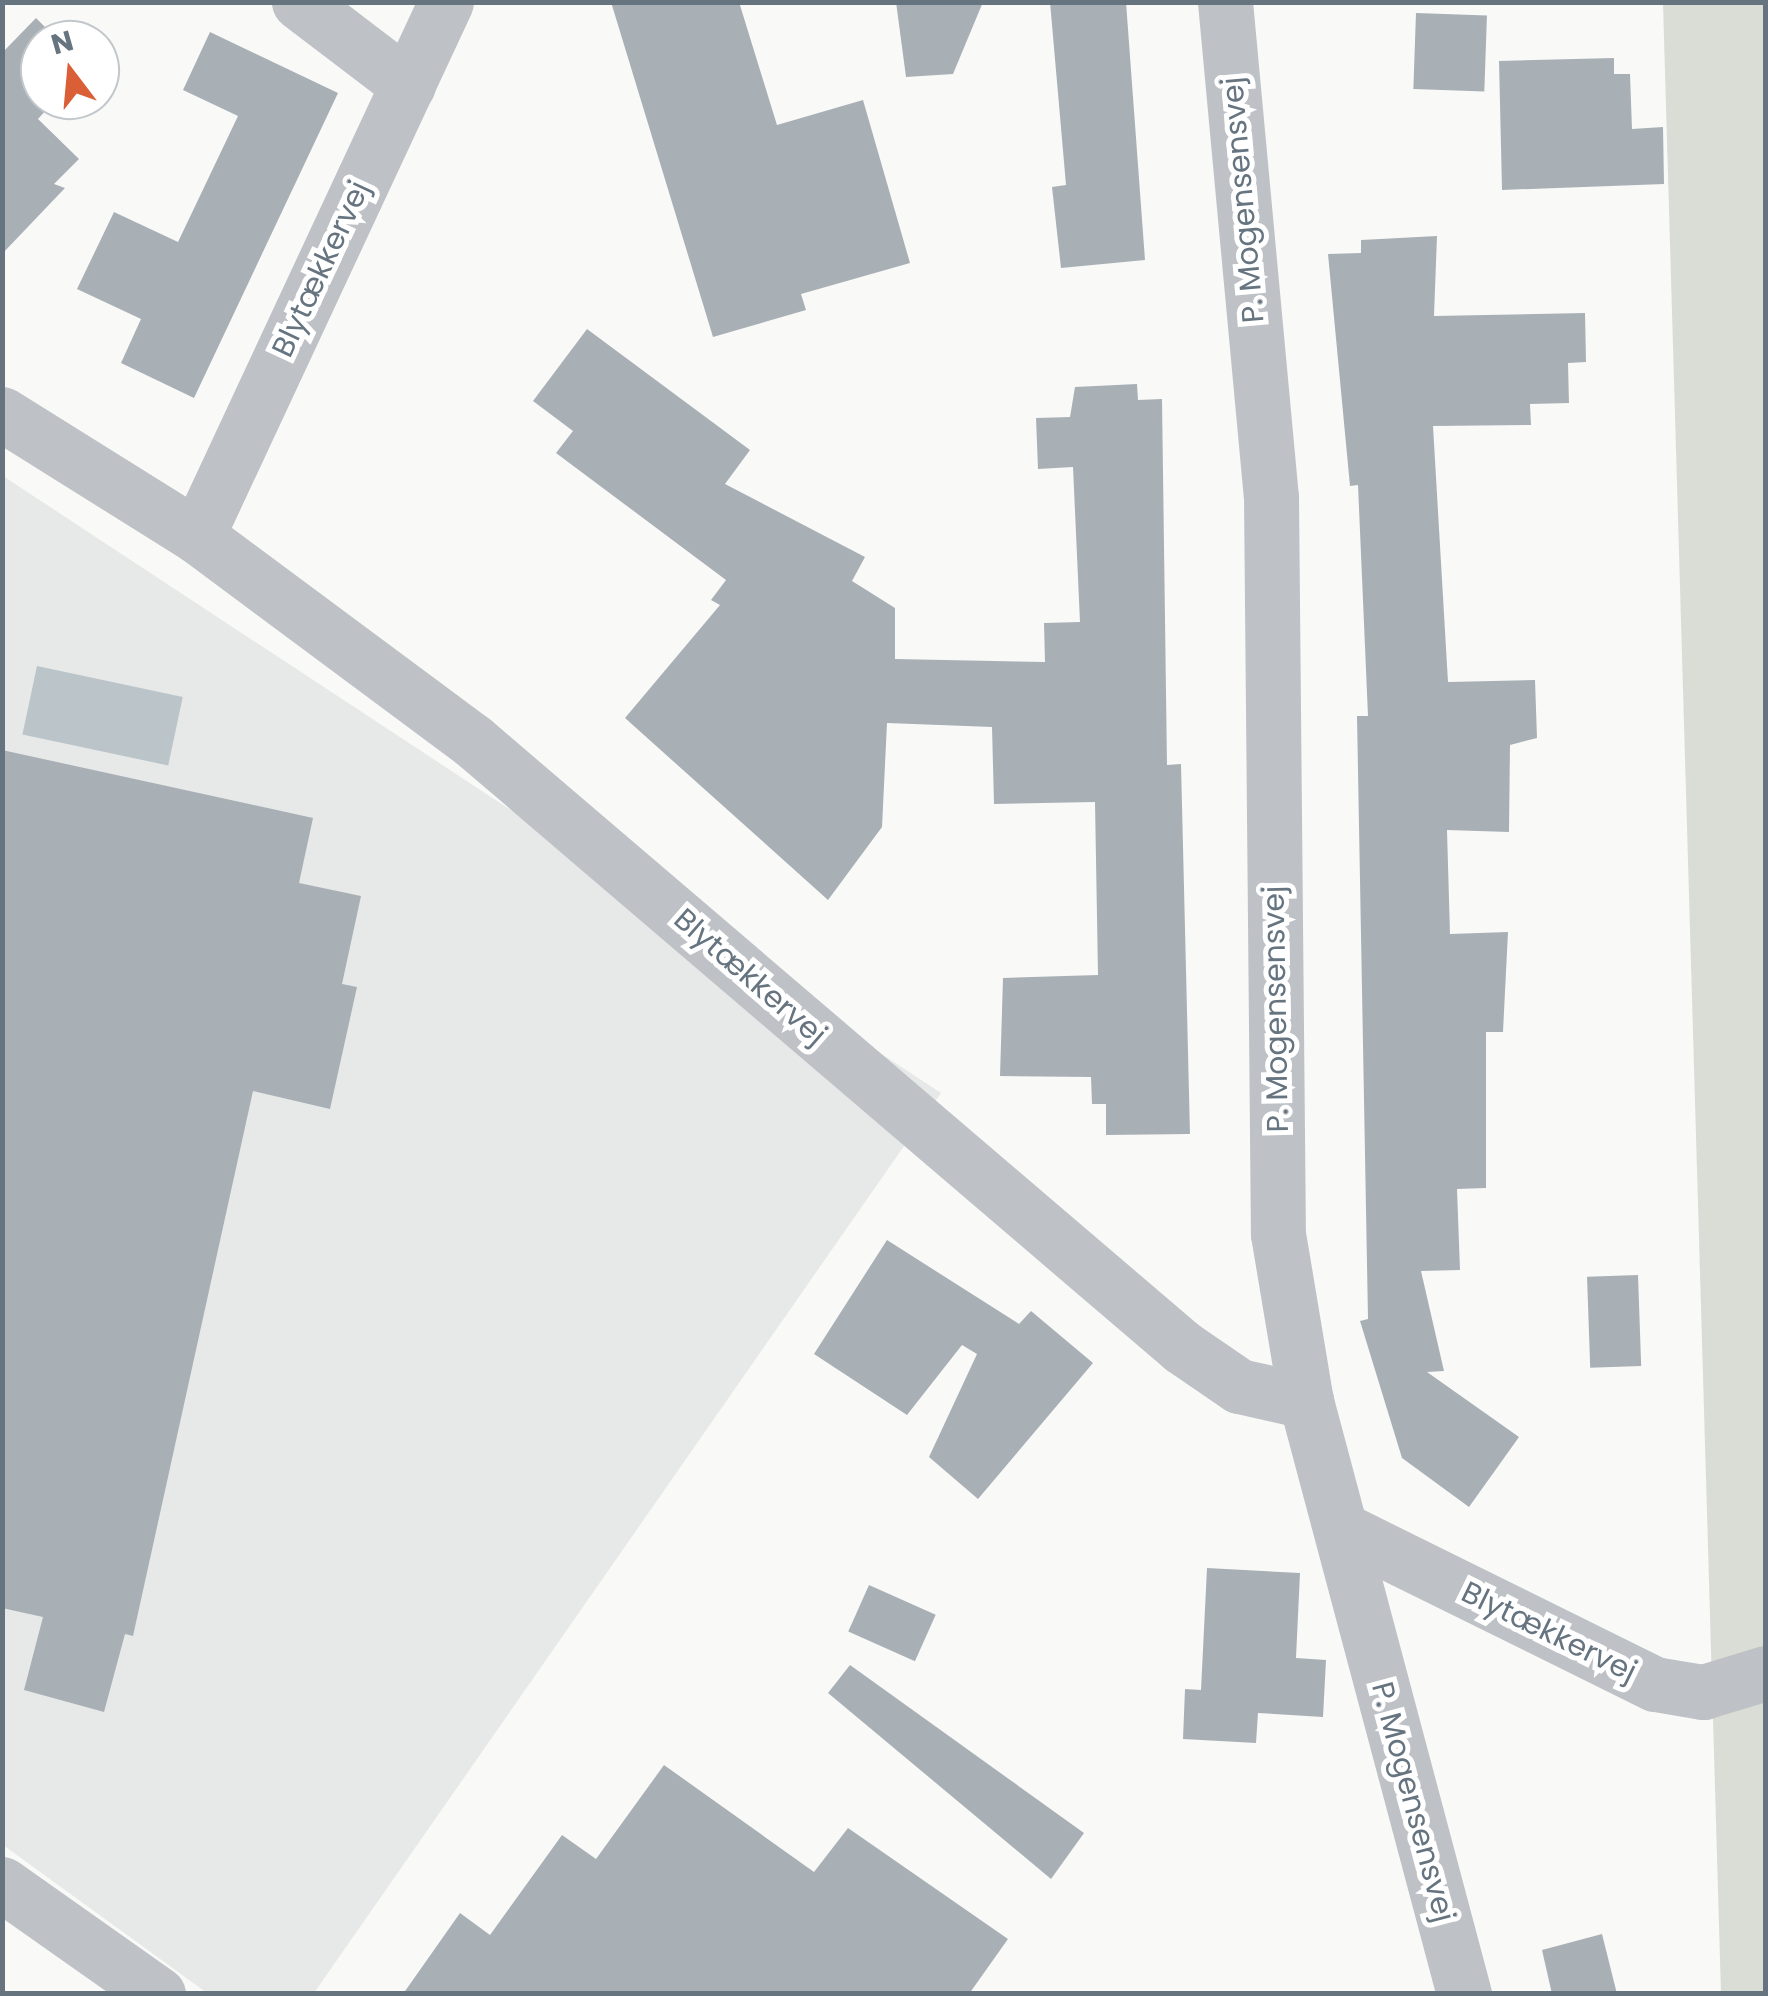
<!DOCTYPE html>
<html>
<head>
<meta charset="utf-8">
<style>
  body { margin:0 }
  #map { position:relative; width:1768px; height:1996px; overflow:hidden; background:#f9f9f7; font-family:Poppins,sans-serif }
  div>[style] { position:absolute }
  .built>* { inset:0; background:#e7e8e8 }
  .green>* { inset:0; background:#d9ddd6 }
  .water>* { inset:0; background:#bac4c9; transform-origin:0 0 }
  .building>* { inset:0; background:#a8b0b6; transform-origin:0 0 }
  .minor>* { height:55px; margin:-27.5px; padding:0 27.5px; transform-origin:27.5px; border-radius:27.5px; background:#bec2c6 }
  span { translate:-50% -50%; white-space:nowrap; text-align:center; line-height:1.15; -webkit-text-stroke:10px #fff; paint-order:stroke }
  .street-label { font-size:30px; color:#667480 }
  .frame { position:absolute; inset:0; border:5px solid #667480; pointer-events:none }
  .north { position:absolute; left:20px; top:20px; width:100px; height:100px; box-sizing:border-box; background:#fff; border:2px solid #c2c7cc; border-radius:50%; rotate:344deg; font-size:28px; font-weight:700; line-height:40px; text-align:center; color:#667480 }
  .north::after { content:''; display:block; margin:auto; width:35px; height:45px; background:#da5e36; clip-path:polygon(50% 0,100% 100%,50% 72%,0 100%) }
</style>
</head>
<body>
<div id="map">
  <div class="built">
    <div style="clip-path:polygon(3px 476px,941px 1093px,314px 1993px,207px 1993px,3px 1845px)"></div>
  </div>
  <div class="green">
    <div style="clip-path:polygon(1663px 3px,1765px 3px,1765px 1993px,1721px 1993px)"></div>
  </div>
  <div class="water">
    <div style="left:37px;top:666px;width:149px;height:70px;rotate:12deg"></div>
  </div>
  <div class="building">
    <div style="clip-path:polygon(611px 2px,739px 2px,777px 125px,863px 100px,910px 263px,801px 294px,806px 310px,713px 337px)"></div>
    <div style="clip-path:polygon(896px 2px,983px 2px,953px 74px,906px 77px)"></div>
    <div style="clip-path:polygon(1050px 2px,1126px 2px,1145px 260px,1061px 268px,1052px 187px,1066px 185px)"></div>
    <div style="left:1416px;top:13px;width:71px;height:76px;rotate:2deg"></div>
    <div style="clip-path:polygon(36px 18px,58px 40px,40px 40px,40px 100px,55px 100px,38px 119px,79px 159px,54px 184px,65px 188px,2px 254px,2px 53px)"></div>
    <div style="clip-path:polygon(210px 32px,338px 93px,194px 398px,121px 363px,141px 319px,77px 289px,114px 212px,178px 242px,238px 116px,183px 90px)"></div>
    <div style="clip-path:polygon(1614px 58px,1614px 74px,1630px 74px,1632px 129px,1663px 127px,1664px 184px,1502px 190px,1499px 61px)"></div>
    <div style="clip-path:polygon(1437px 236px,1434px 316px,1585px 313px,1586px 362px,1568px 363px,1569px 403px,1530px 404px,1531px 425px,1433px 426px,1448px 682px,1535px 680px,1537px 738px,1510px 745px,1509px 832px,1447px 830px,1450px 934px,1508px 932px,1503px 1032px,1486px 1032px,1486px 1188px,1457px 1189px,1460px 1270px,1421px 1271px,1444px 1371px,1427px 1372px,1519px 1437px,1469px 1507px,1402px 1458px,1360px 1321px,1368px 1319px,1357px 716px,1368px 716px,1358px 485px,1350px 486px,1328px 254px,1361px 253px,1361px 240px)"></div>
    <div style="clip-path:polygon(587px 329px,750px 450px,725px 484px,865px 557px,852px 581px,895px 608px,895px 659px,1045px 662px,1044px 623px,1080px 622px,1073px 467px,1038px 469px,1036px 418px,1070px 417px,1075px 387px,1137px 384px,1138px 400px,1162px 399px,1167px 765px,1181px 764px,1190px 1134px,1106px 1135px,1106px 1104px,1092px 1104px,1091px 1077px,1000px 1076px,1003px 978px,1098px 975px,1095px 802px,994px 804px,992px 727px,887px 723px,882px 827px,828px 900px,625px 718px,720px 605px,711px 600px,726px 580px,556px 453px,573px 431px,533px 401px)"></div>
    <div style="clip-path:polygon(2px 750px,313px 818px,299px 883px,361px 896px,342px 984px,357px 987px,330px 1109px,253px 1091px,133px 1636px,125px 1634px,104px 1712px,24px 1690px,43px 1617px,2px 1608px)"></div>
    <div style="clip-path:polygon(887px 1240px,1019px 1324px,1031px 1311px,1093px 1363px,978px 1499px,929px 1457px,977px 1354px,962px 1345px,907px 1415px,814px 1354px)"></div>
    <div style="left:1638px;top:1275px;width:91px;height:51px;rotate:88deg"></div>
    <div style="clip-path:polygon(1207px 1568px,1300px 1573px,1296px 1658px,1326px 1660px,1323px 1717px,1258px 1713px,1256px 1743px,1183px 1739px,1185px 1689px,1201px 1690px)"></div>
    <div style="left:869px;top:1585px;width:73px;height:51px;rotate:24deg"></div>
    <div style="clip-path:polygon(850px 1665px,1084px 1833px,1051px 1879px,828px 1693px)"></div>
    <div style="clip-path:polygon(664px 1765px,814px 1872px,848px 1828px,1008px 1939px,969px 1994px,403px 1994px,460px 1913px,490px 1935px,562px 1835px,596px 1859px)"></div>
    <div style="clip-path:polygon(1602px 1934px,1617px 1994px,1552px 1994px,1542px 1950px)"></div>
  </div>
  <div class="minor">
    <div style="left:299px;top:2px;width:137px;rotate:37.3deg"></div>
    <div style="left:1225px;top:2px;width:497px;rotate:84.7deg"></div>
    <div style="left:1271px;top:497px;width:737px;rotate:89.46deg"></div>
    <div style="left:1278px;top:1234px;width:169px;rotate:80.5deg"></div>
    <div style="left:1306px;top:1401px;width:614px;rotate:75.08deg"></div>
    <div style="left:2px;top:414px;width:230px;rotate:32deg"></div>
    <div style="left:197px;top:536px;width:344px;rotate:36.6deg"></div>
    <div style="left:473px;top:741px;width:933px;rotate:40.52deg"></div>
    <div style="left:1182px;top:1347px;width:69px;rotate:34.4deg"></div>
    <div style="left:1239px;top:1386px;width:69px;rotate:12.6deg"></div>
    <div style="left:197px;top:536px;width:589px;rotate:-65deg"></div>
    <div style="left:1341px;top:1529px;width:350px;rotate:26.3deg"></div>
    <div style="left:1655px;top:1684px;width:49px;rotate:9.5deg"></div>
    <div style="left:1703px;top:1692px;width:66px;rotate:-16.8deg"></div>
    <div style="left:2px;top:1884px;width:191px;rotate:35.2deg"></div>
  </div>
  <div class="street-label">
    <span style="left:1243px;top:200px;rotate:-95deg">P. Mogensensvej</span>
    <span style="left:321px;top:269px;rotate:-65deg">Blytækkervej</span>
    <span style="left:750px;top:977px;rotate:41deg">Blytækkervej</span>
    <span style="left:1276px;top:1009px;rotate:-91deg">P. Mogensensvej</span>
    <span style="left:1549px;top:1632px;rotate:26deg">Blytækkervej</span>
    <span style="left:1413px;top:1802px;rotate:75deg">P. Mogensensvej</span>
  </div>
  <div class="frame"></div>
  <div class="north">N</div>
</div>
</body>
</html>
